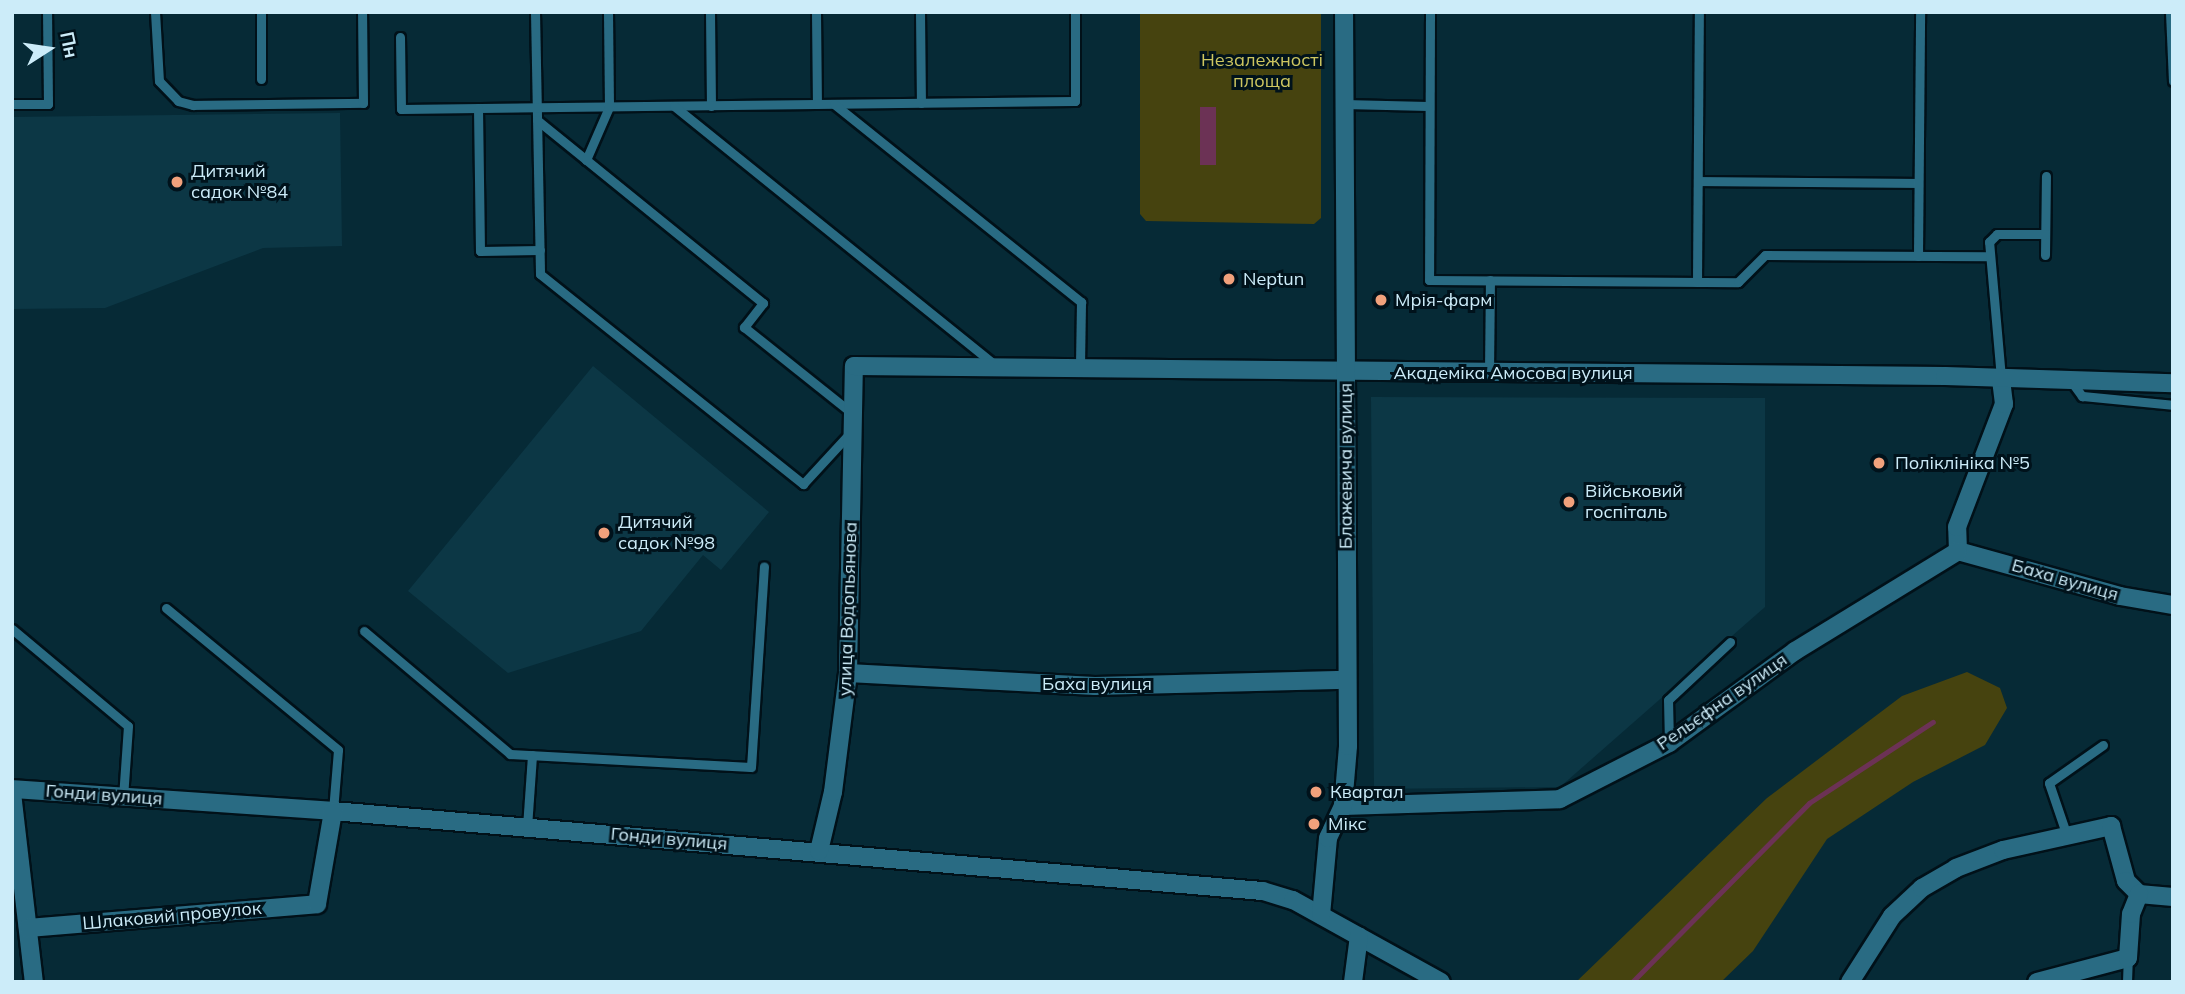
<!DOCTYPE html>
<html>
<head>
<meta charset="utf-8">
<style>
  body { margin:0 }
  #map { position:relative; width:2185px; height:994px; overflow:hidden; background:#062a36; font-family:Mulish,sans-serif }
  div>[style] { position:absolute }
  .built>* { inset:0; background:#0c3745 }
  .green>* { inset:0; background:#46430f }
  .water>* { inset:0; background:#6c3255; transform-origin:0 0 }
  .stream>* { height:5px; margin:-2.5px; padding:0 2.5px; transform-origin:2.5px; border-radius:2.5px; background:#6c3255 }
  .roads { filter:drop-shadow(2px 0 #011119) drop-shadow(-2px 0 #011119) drop-shadow(0 2px #011119) drop-shadow(0 -2px #011119) }
  .service>* { height:9px; margin:-4.5px; padding:0 4.5px; transform-origin:4.5px; border-radius:4.5px; background:#296b83 }
  .minor>* { height:18px; margin:-9px; padding:0 9px; transform-origin:9px; border-radius:9px; background:#296b83 }
  .dots>* { width:19px; height:19px; translate:-50% -50%; box-sizing:border-box; border:4px solid #00121b; border-radius:50% }
  span { translate:-50% -50%; white-space:nowrap; text-align:center; line-height:1.15; -webkit-text-stroke:6px #00121b; paint-order:stroke }
  .park-label { font-size:18px; color:#cdc660 }
  .poi-label { font-size:18px; color:#ccecf9 }
  .left { translate:0 -50%; text-align:left }
  .street-label { font-size:18px; color:#ccecf9 }
  .frame { position:absolute; inset:0; border:14px solid #ccecf9; pointer-events:none }
  .north { position:absolute; left:14px; top:14px; width:70px; height:70px; -webkit-text-stroke:5px #00121b; paint-order:stroke; rotate:78deg; font-size:19px; font-weight:700; line-height:28px; text-align:center; color:#ccecf9 }
  .north::after { content:''; display:block; margin:auto; width:24px; height:32px; background:#ccecf9; clip-path:polygon(50% 0,100% 100%,50% 72%,0 100%) }
</style>
</head>
<body>
<div id="map">
  <div class="built">
    <div style="clip-path:polygon(340px 113px,342px 246px,263px 248px,105px 308px,12px 309px,12px 117px)"></div>
    <div style="clip-path:polygon(593px 366px,769px 512px,721px 570px,703px 555px,641px 631px,508px 673px,408px 591px)"></div>
    <div style="clip-path:polygon(1371px 397px,1765px 398px,1765px 607px,1560px 787px,1374px 789px)"></div>
  </div>
  <div class="green">
    <div style="clip-path:polygon(1140px 12px,1321px 12px,1321px 218px,1314px 224px,1146px 221px,1140px 214px)"></div>
    <div style="clip-path:polygon(1967px 672px,2000px 688px,2007px 708px,1985px 745px,1913px 782px,1827px 839px,1753px 951px,1721px 982px,1576px 982px,1767px 798px,1902px 696px)"></div>
  </div>
  <div class="water">
    <div style="left:1200px;top:107px;width:16px;height:58px"></div>
  </div>
  <div class="stream">
    <div style="left:1632px;top:982px;width:252px;rotate:-45.3deg"></div>
    <div style="left:1809px;top:803px;width:148px;rotate:-33.2deg"></div>
  </div>
  <div class="roads">
    <div class="service">
      <div style="left:155px;top:12px;width:69px;rotate:86.7deg"></div>
      <div style="left:159px;top:81px;width:28px;rotate:46deg"></div>
      <div style="left:178px;top:101px;width:16px;rotate:15deg"></div>
      <div style="left:193px;top:105px;width:170px;rotate:-0.7deg"></div>
      <div style="left:363px;top:103px;width:91px;rotate:-90.6deg"></div>
      <div style="left:261px;top:12px;width:67px;rotate:90deg"></div>
      <div style="left:535px;top:12px;width:262px;rotate:88.9deg"></div>
      <div style="left:540px;top:274px;width:337px;rotate:38.6deg"></div>
      <div style="left:803px;top:484px;width:71px;rotate:-47.3deg"></div>
      <div style="left:710px;top:12px;width:94px;rotate:89.4deg"></div>
      <div style="left:816px;top:12px;width:92px;rotate:89.4deg"></div>
      <div style="left:920px;top:12px;width:91px;rotate:89.4deg"></div>
      <div style="left:1430px;top:12px;width:268px;rotate:90.2deg"></div>
      <div style="left:1429px;top:280px;width:309px;rotate:0.4deg"></div>
      <div style="left:1738px;top:282px;width:38px;rotate:-45deg"></div>
      <div style="left:1765px;top:255px;width:224px;rotate:0.3deg"></div>
      <div style="left:2170px;top:12px;width:69px;rotate:87.5deg"></div>
      <div style="left:400px;top:37px;width:72px;rotate:89.2deg"></div>
      <div style="left:401px;top:109px;width:674px;rotate:-0.68deg"></div>
      <div style="left:1075px;top:101px;width:89px;rotate:-90deg"></div>
      <div style="left:12px;top:104px;width:36px"></div>
      <div style="left:48px;top:104px;width:92px;rotate:-90.6deg"></div>
      <div style="left:834px;top:104px;width:317px;rotate:38.7deg"></div>
      <div style="left:1081px;top:302px;width:67px;rotate:90.9deg"></div>
      <div style="left:1344px;top:104px;width:84px;rotate:1.4deg"></div>
      <div style="left:674px;top:106px;width:411px;rotate:38.9deg"></div>
      <div style="left:478px;top:108px;width:143px;rotate:89.2deg"></div>
      <div style="left:480px;top:251px;width:60px;rotate:-1deg"></div>
      <div style="left:537px;top:120px;width:291px;rotate:39deg"></div>
      <div style="left:763px;top:303px;width:31px;rotate:128deg"></div>
      <div style="left:744px;top:327px;width:139px;rotate:38.6deg"></div>
      <div style="left:586px;top:160px;width:58px;rotate:-66.5deg"></div>
      <div style="left:609px;top:107px;width:95px;rotate:-90.6deg"></div>
      <div style="left:1698px;top:181px;width:220px;rotate:0.5deg"></div>
      <div style="left:2045px;top:255px;width:79px;rotate:-89.3deg"></div>
      <div style="left:1918px;top:256px;width:244px;rotate:-89.5deg"></div>
      <div style="left:1697px;top:282px;width:270px;rotate:-89.6deg"></div>
      <div style="left:1489px;top:373px;width:93px;rotate:-89.4deg"></div>
      <div style="left:2001px;top:378px;width:137px;rotate:-95deg"></div>
      <div style="left:1989px;top:242px;width:11px;rotate:-45deg"></div>
      <div style="left:1997px;top:234px;width:48px"></div>
      <div style="left:2071px;top:381px;width:19px;rotate:54deg"></div>
      <div style="left:2082px;top:396px;width:91px;rotate:5.6deg"></div>
      <div style="left:166px;top:608px;width:223px;rotate:39.5deg"></div>
      <div style="left:338px;top:750px;width:61px;rotate:94.7deg"></div>
      <div style="left:12px;top:629px;width:151px;rotate:39.9deg"></div>
      <div style="left:128px;top:726px;width:71px;rotate:94deg"></div>
      <div style="left:364px;top:631px;width:191px;rotate:40.1deg"></div>
      <div style="left:510px;top:754px;width:241px;rotate:3.1deg"></div>
      <div style="left:751px;top:767px;width:201px;rotate:-86.3deg"></div>
      <div style="left:1669px;top:743px;width:43px;rotate:-91.3deg"></div>
      <div style="left:1668px;top:700px;width:85px;rotate:-43.1deg"></div>
      <div style="left:527px;top:827px;width:72px;rotate:-86deg"></div>
      <div style="left:2067px;top:836px;width:56px;rotate:-108.8deg"></div>
      <div style="left:2049px;top:783px;width:66px;rotate:-35.1deg"></div>
      <div style="left:2127px;top:982px;width:24px;rotate:-88deg"></div>
    </div>
    <div class="minor">
      <div style="left:1958px;top:551px;width:168px;rotate:15.5deg"></div>
      <div style="left:2120px;top:596px;width:54px;rotate:9.6deg"></div>
      <div style="left:1958px;top:551px;width:24px;rotate:-92deg"></div>
      <div style="left:1957px;top:527px;width:132px;rotate:-69.1deg"></div>
      <div style="left:2004px;top:404px;width:26px;rotate:-97deg"></div>
      <div style="left:848px;top:673px;width:247px;rotate:3deg"></div>
      <div style="left:1095px;top:686px;width:252px;rotate:-1.4deg"></div>
      <div style="left:12px;top:789px;width:322px;rotate:3.9deg"></div>
      <div style="left:333px;top:811px;width:933px;rotate:4.92deg"></div>
      <div style="left:1263px;top:891px;width:31px;rotate:17deg"></div>
      <div style="left:1293px;top:900px;width:169px;rotate:29deg"></div>
      <div style="left:12px;top:793px;width:190px;rotate:83.4deg"></div>
      <div style="left:1343px;top:806px;width:217px;rotate:-1.8deg"></div>
      <div style="left:1560px;top:799px;width:123px;rotate:-27.2deg"></div>
      <div style="left:1669px;top:743px;width:156px;rotate:-36.1deg"></div>
      <div style="left:1795px;top:651px;width:191px;rotate:-31.5deg"></div>
      <div style="left:819px;top:851px;width:61px;rotate:-76.7deg"></div>
      <div style="left:833px;top:792px;width:120px;rotate:-82.8deg"></div>
      <div style="left:848px;top:673px;width:307px;rotate:-88.9deg"></div>
      <div style="left:854px;top:366px;width:1091px;rotate:0.53deg"></div>
      <div style="left:1945px;top:376px;width:228px;rotate:1.8deg"></div>
      <div style="left:1321px;top:915px;width:77px;rotate:-84.8deg"></div>
      <div style="left:1328px;top:838px;width:35px;rotate:-65deg"></div>
      <div style="left:1343px;top:806px;width:60px;rotate:-85.2deg"></div>
      <div style="left:1348px;top:746px;width:734px;rotate:-90.31deg"></div>
      <div style="left:28px;top:928px;width:290px;rotate:-4.7deg"></div>
      <div style="left:317px;top:904px;width:94px;rotate:-80.2deg"></div>
      <div style="left:1353px;top:982px;width:46px;rotate:-82.6deg"></div>
      <div style="left:1850px;top:982px;width:78px;rotate:-57.5deg"></div>
      <div style="left:1892px;top:916px;width:41px;rotate:-43deg"></div>
      <div style="left:1922px;top:888px;width:39px;rotate:-30deg"></div>
      <div style="left:1956px;top:868px;width:50px;rotate:-21deg"></div>
      <div style="left:2003px;top:850px;width:111px;rotate:-12.5deg"></div>
      <div style="left:2111px;top:826px;width:57px;rotate:74.7deg"></div>
      <div style="left:2126px;top:881px;width:18px;rotate:45deg"></div>
      <div style="left:2139px;top:894px;width:34px;rotate:5deg"></div>
      <div style="left:2037px;top:982px;width:94px;rotate:-14.8deg"></div>
      <div style="left:2128px;top:958px;width:44px;rotate:-86.1deg"></div>
      <div style="left:2131px;top:914px;width:22px;rotate:-68deg"></div>
    </div>
  </div>
  <div class="dots">
    <div style="left:177px;top:182px;background:#f1a17c"></div>
    <div style="left:1229px;top:279px;background:#f1a17c"></div>
    <div style="left:1381px;top:300px;background:#f1a17c"></div>
    <div style="left:1879px;top:463px;background:#f1a17c"></div>
    <div style="left:1569px;top:502px;background:#f1a17c"></div>
    <div style="left:604px;top:533px;background:#f1a17c"></div>
    <div style="left:1316px;top:792px;background:#f1a17c"></div>
    <div style="left:1314px;top:824px;background:#f1a17c"></div>
  </div>
  <div class="park-label">
    <span style="left:1262px;top:71px">Незалежності<br>площа</span>
  </div>
  <div class="poi-label">
    <span class="left" style="left:191px;top:182px">Дитячий<br>садок №84</span>
    <span class="left" style="left:1243px;top:279px">Neptun</span>
    <span class="left" style="left:1395px;top:300px">Мрія-фарм</span>
    <span class="left" style="left:1895px;top:463px">Поліклініка №5</span>
    <span class="left" style="left:1585px;top:502px">Військовий<br>госпіталь</span>
    <span class="left" style="left:618px;top:533px">Дитячий<br>садок №98</span>
    <span class="left" style="left:1330px;top:792px">Квартал</span>
    <span class="left" style="left:1328px;top:824px">Мікс</span>
  </div>
  <div class="street-label">
    <span style="left:1513px;top:373px">Академіка Амосова вулиця</span>
    <span style="left:1346px;top:466px;rotate:-90deg">Блажевича вулиця</span>
    <span style="left:2065px;top:580px;rotate:16deg">Баха вулиця</span>
    <span style="left:848px;top:609px;rotate:-88deg">улица Водопьянова</span>
    <span style="left:1097px;top:684px">Баха вулиця</span>
    <span style="left:1722px;top:702px;rotate:-35deg">Рельєфна вулиця</span>
    <span style="left:104px;top:795px;rotate:4deg">Гонди вулиця</span>
    <span style="left:669px;top:839px;rotate:5deg">Гонди вулиця</span>
    <span style="left:172px;top:916px;rotate:-5deg">Шлаковий провулок</span>
  </div>
  <div class="frame"></div>
  <div class="north">Пн</div>
</div>
</body>
</html>
